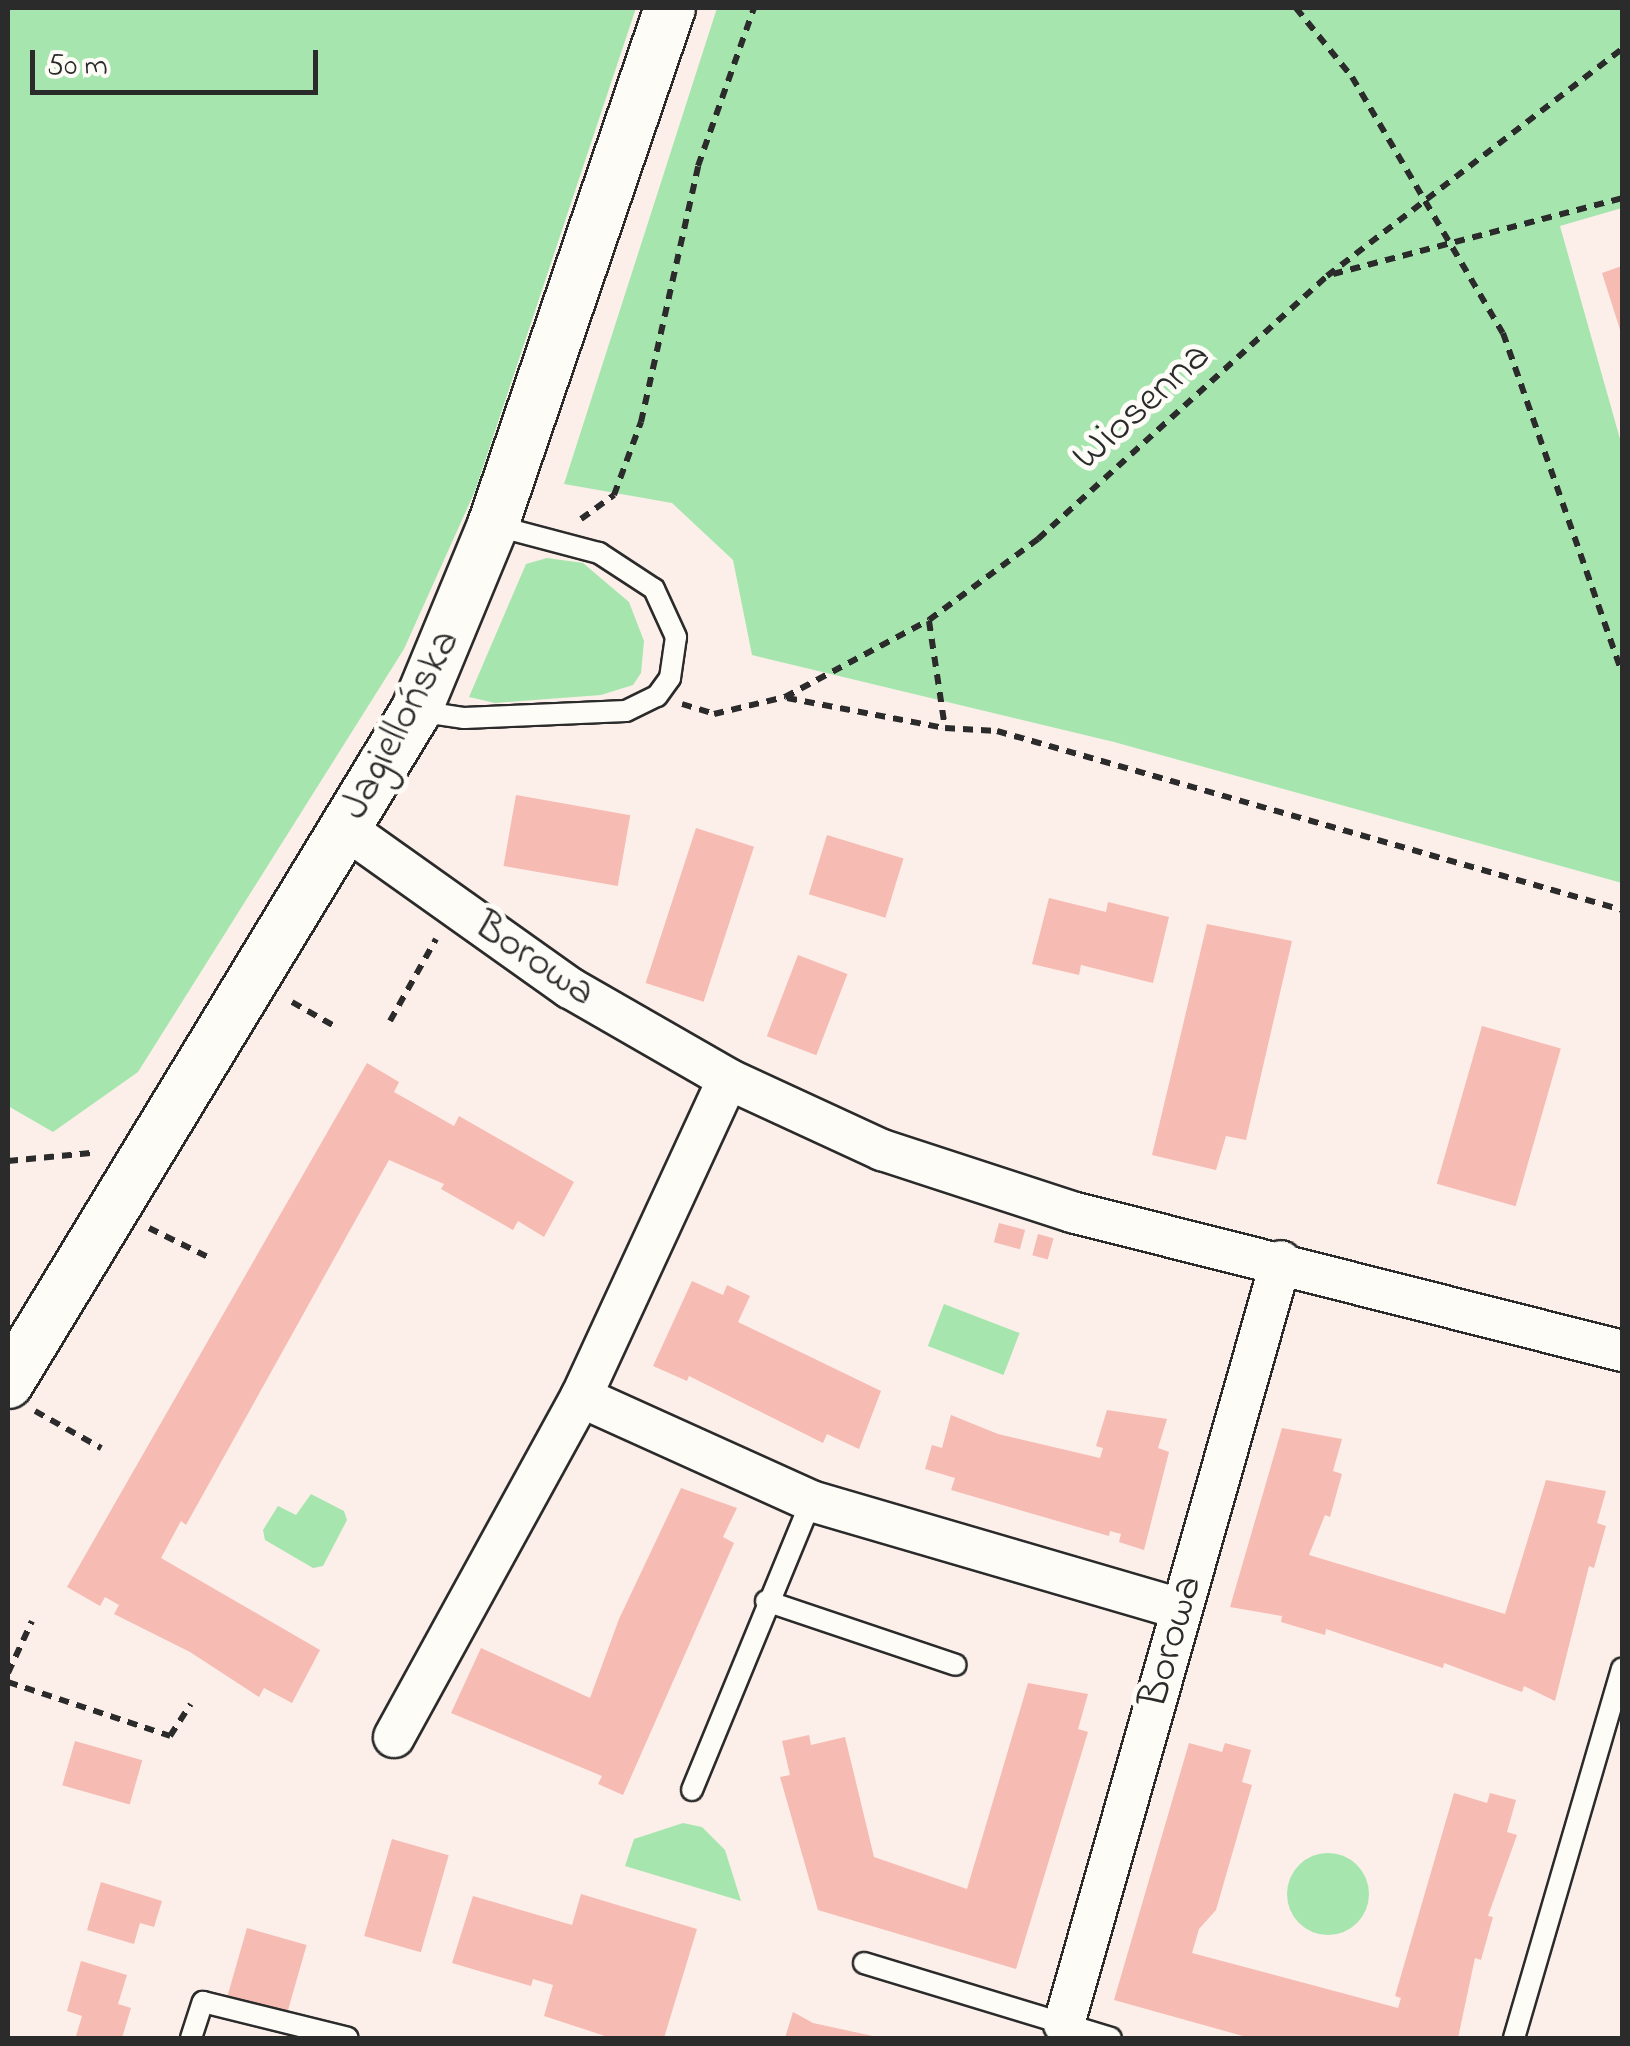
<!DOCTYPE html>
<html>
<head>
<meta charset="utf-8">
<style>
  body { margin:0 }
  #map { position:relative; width:1630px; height:2046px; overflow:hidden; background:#fcefe9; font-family:"Indie Flower",sans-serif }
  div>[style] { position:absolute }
  .green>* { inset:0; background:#a6e6ae; transform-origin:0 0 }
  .round { border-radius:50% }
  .building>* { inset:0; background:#f6bbb2; transform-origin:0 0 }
  .path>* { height:6px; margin-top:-3px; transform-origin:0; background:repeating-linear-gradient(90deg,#2b2b2b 0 10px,transparent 0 18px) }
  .roads { filter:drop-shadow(2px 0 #2b2b2b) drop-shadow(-2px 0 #2b2b2b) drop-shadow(0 2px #2b2b2b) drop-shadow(0 -2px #2b2b2b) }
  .service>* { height:20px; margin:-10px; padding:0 10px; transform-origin:10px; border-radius:10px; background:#fdfcf7 }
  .minor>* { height:40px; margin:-20px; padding:0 20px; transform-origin:20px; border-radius:20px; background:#fdfcf7 }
  .tertiary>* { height:50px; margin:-25px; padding:0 25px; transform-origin:25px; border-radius:25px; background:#fdfcf7 }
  span { translate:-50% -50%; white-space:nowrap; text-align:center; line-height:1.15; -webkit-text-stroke:10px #fdfcf7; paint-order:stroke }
  .street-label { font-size:42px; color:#2b2b2b }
  .frame { position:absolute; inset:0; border:10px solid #2b2b2b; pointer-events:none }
  .scale { position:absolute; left:30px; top:50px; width:288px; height:45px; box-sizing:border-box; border:5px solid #2b2b2b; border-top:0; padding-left:12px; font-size:30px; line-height:35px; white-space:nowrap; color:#2b2b2b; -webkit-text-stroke:8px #fdfcf7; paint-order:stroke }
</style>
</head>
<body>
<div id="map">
  <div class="green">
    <div style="clip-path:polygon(8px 8px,636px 8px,475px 491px,404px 649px,138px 1072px,53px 1132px,8px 1106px)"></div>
    <div style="clip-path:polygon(717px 8px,1622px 8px,1622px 208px,1560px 226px,1622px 446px,1622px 883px,1114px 742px,752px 655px,733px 560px,672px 503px,564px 484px)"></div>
    <div style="clip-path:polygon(547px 558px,583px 563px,629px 602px,644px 641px,641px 673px,633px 685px,601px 695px,495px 703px,469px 697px,526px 564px)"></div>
    <div style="left:944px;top:1304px;width:81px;height:45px;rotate:21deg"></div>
    <div style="clip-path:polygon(311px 1494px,344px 1511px,347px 1520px,323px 1566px,313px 1568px,265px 1540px,263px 1530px,278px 1506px,296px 1515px)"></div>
    <div style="clip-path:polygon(683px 1823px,702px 1827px,725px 1850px,741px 1901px,625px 1866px,634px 1839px)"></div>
    <div class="round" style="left:1287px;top:1853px;width:82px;height:82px"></div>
  </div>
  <div class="building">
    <div style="clip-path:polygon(1622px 266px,1622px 336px,1602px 273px)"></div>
    <div style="left:516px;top:795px;width:116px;height:72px;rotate:10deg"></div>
    <div style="left:696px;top:828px;width:61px;height:163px;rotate:18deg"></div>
    <div style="left:827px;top:835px;width:80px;height:62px;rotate:17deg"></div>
    <div style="clip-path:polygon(1049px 898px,1106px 912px,1108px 902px,1169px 917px,1153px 983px,1081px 965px,1079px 975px,1032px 964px)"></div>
    <div style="clip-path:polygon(1207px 924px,1292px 941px,1246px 1140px,1226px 1136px,1216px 1170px,1152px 1155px)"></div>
    <div style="left:798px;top:955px;width:53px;height:87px;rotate:21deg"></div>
    <div style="left:1482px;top:1026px;width:82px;height:164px;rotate:16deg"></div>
    <div style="clip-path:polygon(367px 1063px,399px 1082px,394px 1092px,454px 1126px,459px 1116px,574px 1182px,544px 1237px,518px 1221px,513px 1230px,441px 1189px,444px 1184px,389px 1160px,186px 1525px,181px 1521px,161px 1558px,320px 1650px,292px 1703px,264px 1688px,259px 1697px,190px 1652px,114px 1614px,119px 1605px,105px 1597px,100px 1606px,67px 1587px)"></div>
    <div style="left:999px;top:1223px;width:27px;height:20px;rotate:15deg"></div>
    <div style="left:1038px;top:1234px;width:16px;height:22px;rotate:15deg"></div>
    <div style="clip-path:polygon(692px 1281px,723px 1295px,727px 1285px,750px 1296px,738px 1322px,881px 1391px,859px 1449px,827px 1434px,823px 1443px,689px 1376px,687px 1381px,653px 1366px)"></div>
    <div style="clip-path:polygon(1107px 1410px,1167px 1419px,1158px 1448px,1169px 1452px,1144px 1550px,1119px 1542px,1121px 1534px,1110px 1531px,1109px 1536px,951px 1490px,955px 1478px,925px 1469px,932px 1445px,942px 1448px,951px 1415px,998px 1434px,1100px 1458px,1103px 1448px,1096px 1446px)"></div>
    <div style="clip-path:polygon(1282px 1428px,1342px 1439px,1333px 1471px,1342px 1474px,1330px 1517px,1325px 1515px,1309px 1555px,1505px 1614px,1546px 1480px,1606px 1491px,1597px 1523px,1606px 1526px,1594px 1568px,1589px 1566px,1555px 1701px,1524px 1686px,1522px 1692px,1444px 1663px,1443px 1668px,1326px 1629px,1325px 1635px,1281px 1622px,1282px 1616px,1230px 1607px)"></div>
    <div style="clip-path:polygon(681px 1488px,737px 1508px,723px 1537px,734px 1543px,623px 1795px,598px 1784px,602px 1776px,451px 1713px,481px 1648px,590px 1698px,619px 1619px)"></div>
    <div style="clip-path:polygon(1028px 1683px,1088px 1694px,1078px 1729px,1088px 1732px,1016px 1969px,818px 1910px,780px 1777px,790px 1775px,782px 1741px,809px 1735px,811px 1745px,845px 1737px,874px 1857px,967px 1889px)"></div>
    <div style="left:75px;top:1741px;width:70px;height:46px;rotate:16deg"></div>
    <div style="clip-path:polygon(1189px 1743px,1222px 1752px,1225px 1743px,1251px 1750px,1242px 1782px,1252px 1785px,1216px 1910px,1199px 1929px,1192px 1953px,1398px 2008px,1401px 1998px,1395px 1996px,1454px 1793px,1487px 1803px,1490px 1793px,1516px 1800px,1507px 1832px,1517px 1835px,1488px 1916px,1493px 1917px,1481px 1960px,1475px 1958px,1458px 2038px,1250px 2038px,1114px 2000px)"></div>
    <div style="left:392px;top:1839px;width:59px;height:101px;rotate:16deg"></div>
    <div style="clip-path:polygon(101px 1882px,162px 1901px,154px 1927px,140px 1923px,134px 1944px,87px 1930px)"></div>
    <div style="clip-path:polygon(581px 1894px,697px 1929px,664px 2038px,611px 2038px,544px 2016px,553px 1985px,533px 1979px,531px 1986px,452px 1963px,473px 1896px,572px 1925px)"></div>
    <div style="left:247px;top:1928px;width:62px;height:70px;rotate:16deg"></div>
    <div style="clip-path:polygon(81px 1961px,127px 1975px,118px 2004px,131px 2008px,122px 2038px,76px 2036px,82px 2016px,67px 2011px)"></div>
    <div style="clip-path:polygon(793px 2012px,813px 2023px,882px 2038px,785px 2038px)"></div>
  </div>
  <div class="path">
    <div style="left:1296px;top:8px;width:89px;rotate:50.9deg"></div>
    <div style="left:1352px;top:77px;width:297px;rotate:59.5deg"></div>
    <div style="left:1503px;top:333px;width:359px;rotate:70.7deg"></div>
    <div style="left:1333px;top:274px;width:299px;rotate:-14.7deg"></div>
    <div style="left:581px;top:519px;width:41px;rotate:-36deg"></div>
    <div style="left:614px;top:495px;width:78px;rotate:-69.7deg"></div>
    <div style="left:641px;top:422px;width:262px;rotate:-77.4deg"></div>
    <div style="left:698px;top:166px;width:168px;rotate:-70.5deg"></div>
    <div style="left:929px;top:621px;width:108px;rotate:81.5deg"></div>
    <div style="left:787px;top:698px;width:161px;rotate:10.8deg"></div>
    <div style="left:945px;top:728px;width:52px;rotate:3.3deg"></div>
    <div style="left:997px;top:731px;width:650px;rotate:15.98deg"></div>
    <div style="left:682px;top:704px;width:34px;rotate:17deg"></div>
    <div style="left:714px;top:714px;width:73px;rotate:-13.5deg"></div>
    <div style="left:785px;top:697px;width:163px;rotate:-28.1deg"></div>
    <div style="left:929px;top:620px;width:136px;rotate:-36.6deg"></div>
    <div style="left:1038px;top:539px;width:391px;rotate:-42.3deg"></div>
    <div style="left:1327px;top:276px;width:372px;rotate:-37.6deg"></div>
    <div style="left:292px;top:1002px;width:51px;rotate:29.6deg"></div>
    <div style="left:390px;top:1021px;width:94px;rotate:-60.7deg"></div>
    <div style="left:8px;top:1161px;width:83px;rotate:-5.5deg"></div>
    <div style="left:149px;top:1228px;width:66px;rotate:26.2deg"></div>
    <div style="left:35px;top:1411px;width:76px;rotate:29.3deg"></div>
    <div style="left:8px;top:1673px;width:57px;rotate:-65.2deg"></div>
    <div style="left:8px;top:1682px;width:171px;rotate:18.4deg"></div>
    <div style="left:170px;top:1736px;width:38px;rotate:-57deg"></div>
  </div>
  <div class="roads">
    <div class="service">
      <div style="left:417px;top:711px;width:48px;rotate:8.5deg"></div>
      <div style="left:464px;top:718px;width:162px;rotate:-2.5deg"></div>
      <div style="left:626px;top:711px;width:34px;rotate:-26deg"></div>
      <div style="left:657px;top:696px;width:22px;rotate:-54deg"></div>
      <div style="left:670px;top:678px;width:41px;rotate:-81.7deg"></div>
      <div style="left:676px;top:637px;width:53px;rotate:-114.6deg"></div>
      <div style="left:654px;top:589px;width:66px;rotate:-146.8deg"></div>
      <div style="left:599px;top:553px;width:110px;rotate:-165.2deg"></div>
      <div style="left:766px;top:1601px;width:200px;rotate:18.6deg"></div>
      <div style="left:692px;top:1790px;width:313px;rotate:-67.6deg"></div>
      <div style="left:864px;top:1963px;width:258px;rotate:16.9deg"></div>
      <div style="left:191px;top:2038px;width:38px;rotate:-72deg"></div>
      <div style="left:203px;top:2002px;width:149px;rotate:13.9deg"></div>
      <div style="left:1514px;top:2038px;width:385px;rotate:-73.7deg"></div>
    </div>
    <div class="minor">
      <div style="left:346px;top:829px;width:275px;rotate:35.4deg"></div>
      <div style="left:570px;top:988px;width:182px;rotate:29.9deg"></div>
      <div style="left:728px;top:1079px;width:170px;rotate:24.8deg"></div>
      <div style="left:882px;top:1150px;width:200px;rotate:18.1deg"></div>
      <div style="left:1072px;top:1212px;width:567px;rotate:14.18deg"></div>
      <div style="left:581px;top:1397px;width:252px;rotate:24.3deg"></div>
      <div style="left:811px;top:1501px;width:385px;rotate:16.3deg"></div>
      <div style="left:394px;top:1737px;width:388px;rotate:-61.2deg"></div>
      <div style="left:581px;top:1397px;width:350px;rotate:-65.2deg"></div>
      <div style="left:1064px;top:2024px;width:793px;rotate:-74.12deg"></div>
    </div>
    <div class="tertiary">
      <div style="left:8px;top:1383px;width:786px;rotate:-58.74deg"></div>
      <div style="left:416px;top:711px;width:201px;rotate:-67.5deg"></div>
      <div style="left:493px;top:525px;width:546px;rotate:-71.1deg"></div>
    </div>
  </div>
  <div class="street-label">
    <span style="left:1142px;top:407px;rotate:-42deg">Wiosenna</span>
    <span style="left:401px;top:725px;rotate:-62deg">Jagiellońska</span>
    <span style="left:534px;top:960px;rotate:34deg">Borowa</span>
    <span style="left:1172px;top:1642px;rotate:-74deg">Borowa</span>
  </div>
  <div class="frame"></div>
  <div class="scale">50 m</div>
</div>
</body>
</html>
